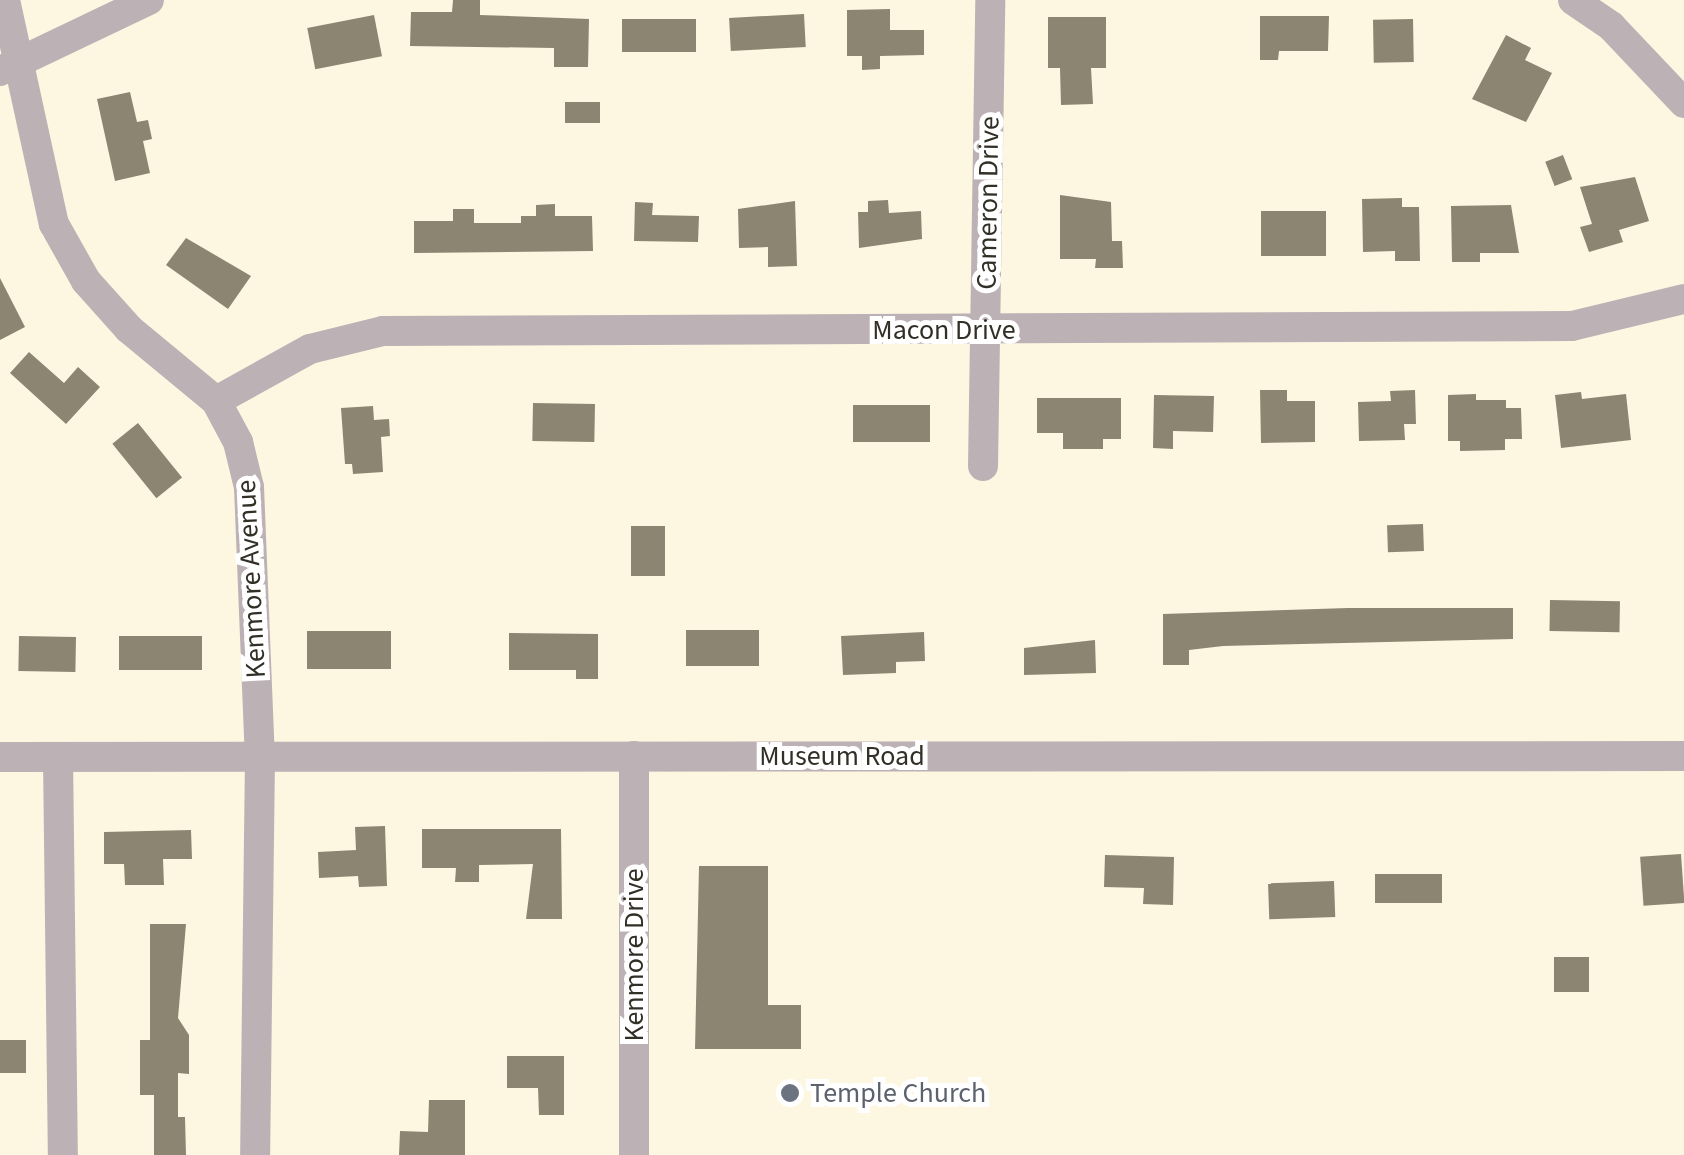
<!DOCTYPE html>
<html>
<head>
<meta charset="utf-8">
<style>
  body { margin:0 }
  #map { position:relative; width:1684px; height:1155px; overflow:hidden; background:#fdf6e0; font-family:"Source Sans 3",sans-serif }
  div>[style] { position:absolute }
  .building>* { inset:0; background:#8c8571; transform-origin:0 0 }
  .minor>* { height:30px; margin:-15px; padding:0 15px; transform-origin:15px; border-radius:15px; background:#bcb1b5 }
  .dots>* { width:28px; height:28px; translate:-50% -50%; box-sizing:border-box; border:5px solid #fff; border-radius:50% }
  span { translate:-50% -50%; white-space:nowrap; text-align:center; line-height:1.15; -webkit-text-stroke:10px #fff; paint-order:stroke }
  .street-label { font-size:28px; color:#322f27 }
  .worship-label { font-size:28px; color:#5b616d }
  .left { translate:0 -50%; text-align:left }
</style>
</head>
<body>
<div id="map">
  <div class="building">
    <div style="clip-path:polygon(453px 0,480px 0,480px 15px,589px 19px,588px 67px,554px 67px,554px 48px,410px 46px,411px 12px,452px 12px)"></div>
    <div style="clip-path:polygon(890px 9px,890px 30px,924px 30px,924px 55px,880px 56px,880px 69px,862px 70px,862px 56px,847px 56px,847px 10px)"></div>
    <div style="left:804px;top:14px;width:33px;height:75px;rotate:87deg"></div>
    <div style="left:374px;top:15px;width:42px;height:68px;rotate:79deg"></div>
    <div style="clip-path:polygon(1260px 16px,1329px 16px,1328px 51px,1279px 51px,1278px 60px,1260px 60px)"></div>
    <div style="clip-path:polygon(1048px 17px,1106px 17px,1106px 68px,1091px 68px,1093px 104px,1061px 105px,1060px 68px,1048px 68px)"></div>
    <div style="left:622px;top:19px;width:74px;height:33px"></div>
    <div style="left:1413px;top:19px;width:43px;height:40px;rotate:89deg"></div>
    <div style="clip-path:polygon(1506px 35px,1531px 48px,1525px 60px,1552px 73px,1526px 122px,1472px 99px)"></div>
    <div style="clip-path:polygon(130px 92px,137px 122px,148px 120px,152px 139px,143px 141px,150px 173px,115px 181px,97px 99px)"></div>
    <div style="left:565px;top:102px;width:35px;height:21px"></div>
    <div style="left:1563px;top:155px;width:26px;height:19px;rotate:69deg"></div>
    <div style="clip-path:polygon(1635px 177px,1649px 221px,1619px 230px,1623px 242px,1589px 252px,1580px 227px,1592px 224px,1580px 187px)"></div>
    <div style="clip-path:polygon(1060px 195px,1111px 202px,1112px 241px,1122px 241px,1123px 268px,1095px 268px,1096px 259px,1060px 259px)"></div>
    <div style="clip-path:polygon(1402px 198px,1402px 207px,1419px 207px,1420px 261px,1395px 261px,1395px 251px,1363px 252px,1362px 199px)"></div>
    <div style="clip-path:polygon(888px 200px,889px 213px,921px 211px,922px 239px,859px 248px,858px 212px,868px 212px,868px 201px)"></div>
    <div style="clip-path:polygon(795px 201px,797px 266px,768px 267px,768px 247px,739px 248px,738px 209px)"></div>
    <div style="clip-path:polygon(635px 202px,653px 203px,652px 215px,699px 216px,698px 242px,634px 241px)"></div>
    <div style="clip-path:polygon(555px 204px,555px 216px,592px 216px,593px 251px,414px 253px,414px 221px,453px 221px,453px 209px,474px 209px,474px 223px,521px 223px,521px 216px,536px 216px,536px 205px)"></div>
    <div style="clip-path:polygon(1511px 205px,1519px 253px,1480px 253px,1480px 262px,1452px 262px,1451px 206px)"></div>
    <div style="left:1261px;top:211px;width:65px;height:45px"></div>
    <div style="clip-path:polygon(186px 238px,251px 276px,228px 309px,166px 265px)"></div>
    <div style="clip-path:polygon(0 278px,25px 327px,0 340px)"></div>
    <div style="clip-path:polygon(29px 352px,64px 383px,78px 367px,100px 387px,66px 424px,10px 373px)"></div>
    <div style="clip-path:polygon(1260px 390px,1287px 390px,1287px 401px,1315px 401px,1315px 442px,1261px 443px)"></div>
    <div style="clip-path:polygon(1415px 390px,1416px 424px,1404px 424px,1405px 440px,1359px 441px,1358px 402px,1391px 401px,1390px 391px)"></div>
    <div style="clip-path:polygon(1581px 392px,1582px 399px,1626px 394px,1631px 440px,1561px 448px,1555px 395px)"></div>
    <div style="clip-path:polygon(1476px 394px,1476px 400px,1506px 400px,1506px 408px,1521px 408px,1522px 439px,1505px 439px,1505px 450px,1460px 451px,1460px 441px,1448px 441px,1448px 395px)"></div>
    <div style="clip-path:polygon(1154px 395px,1214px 396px,1213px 432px,1173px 431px,1173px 449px,1153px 448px)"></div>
    <div style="clip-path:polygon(1037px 398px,1121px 398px,1121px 439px,1103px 439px,1103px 449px,1063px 449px,1063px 433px,1037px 433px)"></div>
    <div style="left:533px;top:403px;width:62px;height:38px;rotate:1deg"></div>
    <div style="left:853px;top:405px;width:77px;height:37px"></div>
    <div style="clip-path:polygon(373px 406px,374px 420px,389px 419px,390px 436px,381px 437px,383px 472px,353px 474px,352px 464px,345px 464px,341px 408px)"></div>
    <div style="left:138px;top:423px;width:70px;height:33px;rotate:51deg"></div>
    <div style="left:1423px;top:524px;width:27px;height:36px;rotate:88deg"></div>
    <div style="left:631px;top:526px;width:34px;height:50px"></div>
    <div style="left:1550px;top:600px;width:70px;height:31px;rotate:1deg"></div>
    <div style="clip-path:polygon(1348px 608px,1513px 608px,1513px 639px,1223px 646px,1189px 650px,1189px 665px,1163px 665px,1163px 614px)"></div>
    <div style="left:686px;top:630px;width:73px;height:36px"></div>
    <div style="left:307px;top:631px;width:84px;height:38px"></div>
    <div style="clip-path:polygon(924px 632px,925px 661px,896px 662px,896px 673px,843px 675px,841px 636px)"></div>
    <div style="clip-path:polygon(509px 633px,598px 634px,598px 679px,576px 679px,576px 670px,509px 670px)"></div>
    <div style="left:19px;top:636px;width:57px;height:35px;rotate:1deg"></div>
    <div style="left:119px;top:636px;width:83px;height:34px"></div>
    <div style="clip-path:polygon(1095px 640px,1096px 673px,1024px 675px,1024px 648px)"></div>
    <div style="clip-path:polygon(385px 826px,387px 886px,359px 887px,358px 876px,319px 878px,318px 852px,356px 850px,355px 827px)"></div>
    <div style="clip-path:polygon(422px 829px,561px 829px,562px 919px,526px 919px,533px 864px,479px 865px,479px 882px,455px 882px,456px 868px,422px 868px)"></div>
    <div style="clip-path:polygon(191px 830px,192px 859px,163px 859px,164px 885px,125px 885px,124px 864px,104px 864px,104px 832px)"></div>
    <div style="left:1681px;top:854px;width:49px;height:41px;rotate:86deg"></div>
    <div style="clip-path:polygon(1105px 855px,1174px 857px,1173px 905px,1143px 904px,1144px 888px,1104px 887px)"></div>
    <div style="clip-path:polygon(699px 866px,768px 866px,768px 1005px,801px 1005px,801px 1049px,695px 1049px)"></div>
    <div style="left:1375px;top:874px;width:67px;height:29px"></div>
    <div style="left:1334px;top:881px;width:36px;height:66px;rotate:88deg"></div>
    <div style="clip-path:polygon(150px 924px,186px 924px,178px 1018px,189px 1035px,189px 1074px,178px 1073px,178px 1117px,185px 1117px,186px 1155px,154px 1155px,154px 1095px,140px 1095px,140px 1040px,150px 1040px)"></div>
    <div style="left:1554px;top:957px;width:35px;height:35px"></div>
    <div style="left:0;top:1040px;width:26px;height:33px"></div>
    <div style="clip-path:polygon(507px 1056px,564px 1056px,564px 1115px,539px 1115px,538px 1088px,507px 1088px)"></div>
    <div style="clip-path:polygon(429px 1100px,465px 1100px,465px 1155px,399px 1155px,400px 1131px,428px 1132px)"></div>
  </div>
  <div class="minor">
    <div style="left:5px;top:0;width:229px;rotate:77.7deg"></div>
    <div style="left:54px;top:224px;width:65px;rotate:60.7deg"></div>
    <div style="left:86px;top:281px;width:64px;rotate:48.1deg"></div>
    <div style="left:129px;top:329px;width:113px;rotate:39.6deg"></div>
    <div style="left:216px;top:401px;width:47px;rotate:61.8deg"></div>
    <div style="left:238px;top:442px;width:46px;rotate:76.3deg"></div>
    <div style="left:249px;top:487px;width:269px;rotate:87.7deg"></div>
    <div style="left:260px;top:756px;width:399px;rotate:90.7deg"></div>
    <div style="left:1573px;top:0;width:46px;rotate:34.4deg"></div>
    <div style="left:1611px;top:26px;width:106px;rotate:46.5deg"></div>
    <div style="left:0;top:71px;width:165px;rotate:-25.5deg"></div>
    <div style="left:216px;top:401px;width:107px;rotate:-29deg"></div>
    <div style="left:310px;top:349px;width:75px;rotate:-13.9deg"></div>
    <div style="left:383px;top:331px;width:1189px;rotate:-0.24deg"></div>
    <div style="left:1572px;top:326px;width:115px;rotate:-13.6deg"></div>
    <div style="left:983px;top:466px;width:466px;rotate:-89.1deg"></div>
    <div style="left:634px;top:756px;width:399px;rotate:90deg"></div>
    <div style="left:0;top:757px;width:1684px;rotate:-0.03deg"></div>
    <div style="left:58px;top:757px;width:398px;rotate:89.3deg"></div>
  </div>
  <div class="dots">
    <div style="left:790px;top:1093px;background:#6b7280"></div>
  </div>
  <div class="street-label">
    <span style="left:988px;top:203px;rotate:-89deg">Cameron Drive</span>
    <span style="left:944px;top:330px">Macon Drive</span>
    <span style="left:251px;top:579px;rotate:-93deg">Kenmore Avenue</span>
    <span style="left:842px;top:756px">Museum Road</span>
    <span style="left:634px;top:955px;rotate:-90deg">Kenmore Drive</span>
  </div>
  <div class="worship-label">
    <span class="left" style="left:810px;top:1093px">Temple Church</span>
  </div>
</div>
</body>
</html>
